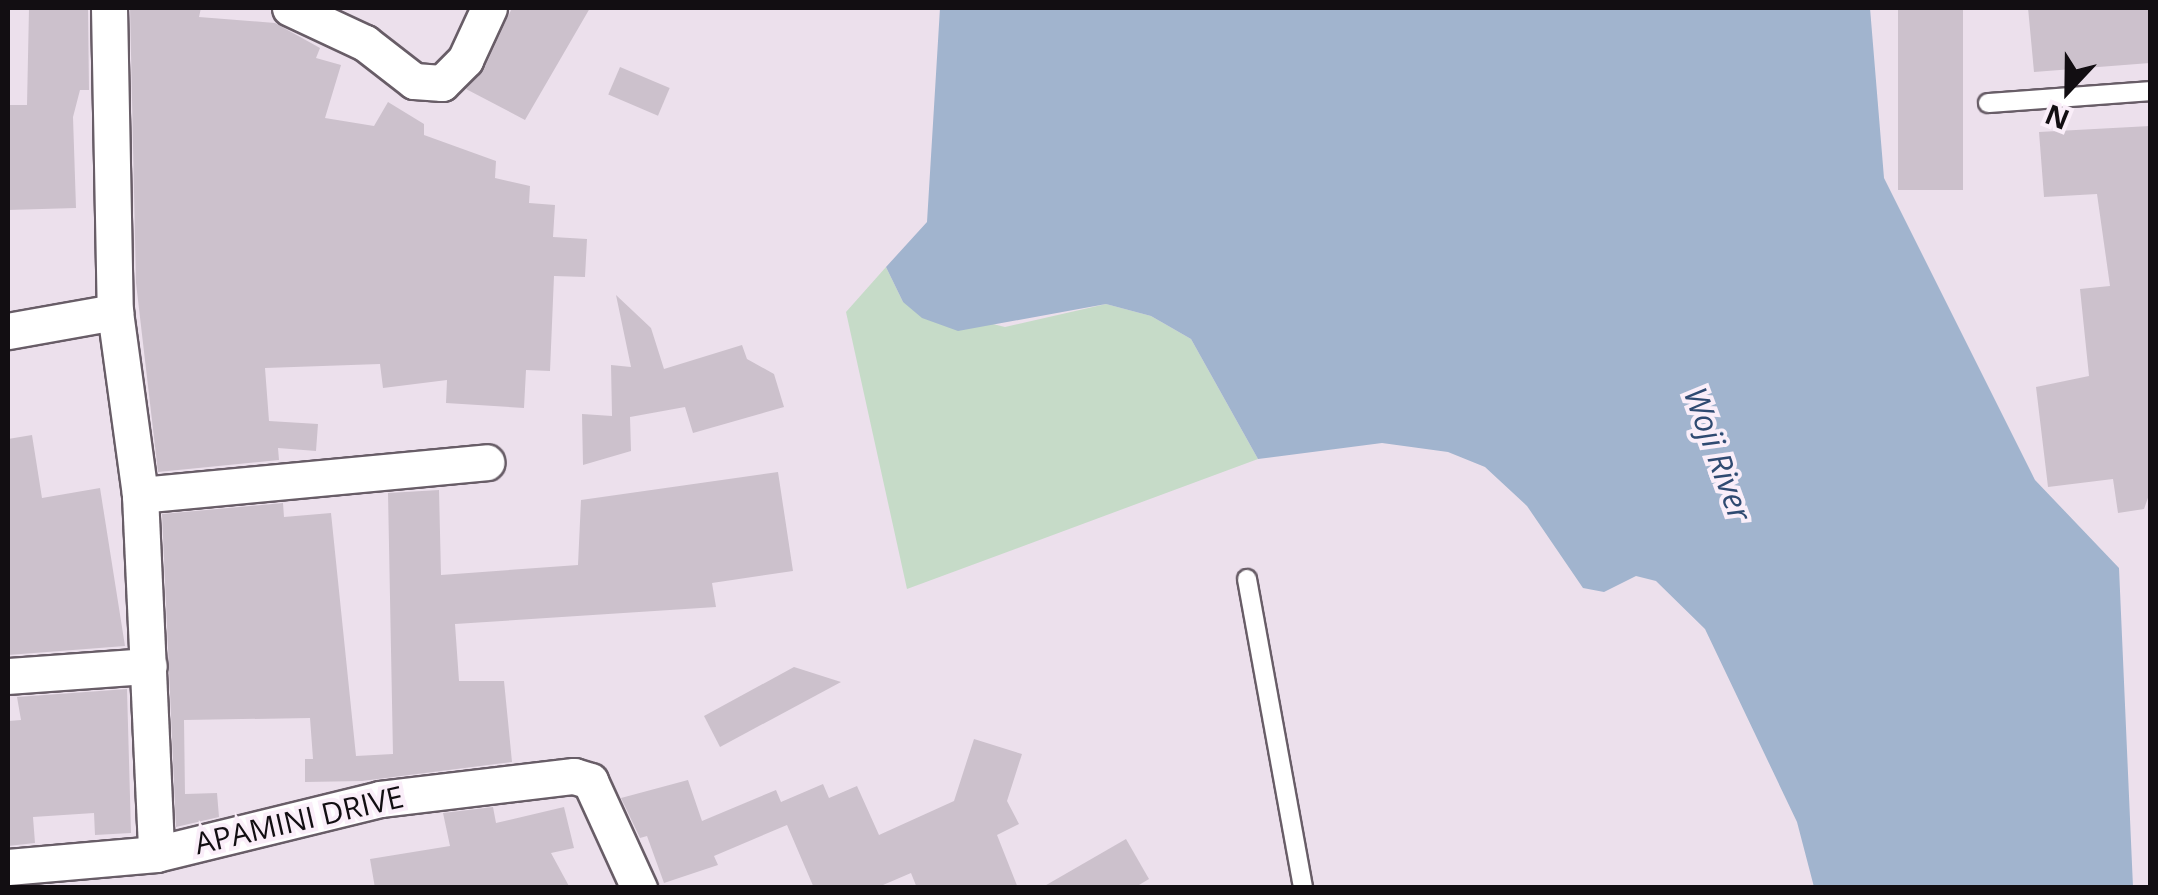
<!DOCTYPE html>
<html>
<head>
<meta charset="utf-8">
<style>
  body { margin:0 }
  #map { position:relative; width:2158px; height:895px; overflow:hidden; background:#ece0ec; font-family:"Open Sans",sans-serif }
  div>[style] { position:absolute }
  .green>* { inset:0; background:#c6dbc8 }
  .water>* { inset:0; background:#a1b4ce }
  .building>* { inset:0; background:#ccc1cc; transform-origin:0 0 }
  .roads { filter:drop-shadow(2px 0 #685d67) drop-shadow(-2px 0 #685d67) drop-shadow(0 2px #685d67) drop-shadow(0 -2px #685d67) }
  .lane>* { height:18px; margin:-9px; padding:0 9px; transform-origin:9px; border-radius:9px; background:#fff }
  .street>* { height:35px; margin:-17.5px; padding:0 17.5px; transform-origin:17.5px; border-radius:17.5px; background:#fff }
  span { translate:-50% -50%; white-space:nowrap; text-align:center; line-height:1.15; -webkit-text-stroke:8px #faeef9; paint-order:stroke }
  .street-label { font-size:30px; color:#120e12 }
  .water-label { font-size:32px; color:#2f4a71; font-style:italic }
  .frame { position:absolute; inset:0; border:10px solid #120e12; pointer-events:none }
  .north { position:absolute; left:2018px; top:40px; width:100px; height:100px; -webkit-text-stroke:8px #faeef9; paint-order:stroke; rotate:202deg; font-size:28px; font-weight:700; line-height:40px; text-align:center; color:#120e12 }
  .north::after { content:''; display:block; margin:auto; width:35px; height:45px; background:#120e12; clip-path:polygon(50% 0,100% 100%,50% 72%,0 100%) }
</style>
</head>
<body>
<div id="map">
  <div class="green">
    <div style="clip-path:polygon(886px 267px,903px 302px,1005px 327px,1106px 304px,1151px 316px,1191px 339px,1258px 459px,907px 589px,846px 312px)"></div>
  </div>
  <div class="water">
    <div style="clip-path:polygon(940px 8px,1870px 8px,1884px 178px,2035px 480px,2119px 568px,2133px 887px,1814px 887px,1797px 822px,1705px 629px,1656px 581px,1636px 576px,1604px 592px,1583px 588px,1527px 506px,1485px 467px,1448px 452px,1382px 443px,1258px 459px,1191px 339px,1151px 316px,1106px 304px,958px 331px,922px 318px,903px 302px,886px 267px,927px 222px)"></div>
  </div>
  <div class="building">
    <div style="clip-path:polygon(29px 8px,88px 8px,89px 90px,80px 90px,73px 117px,76px 208px,8px 210px,8px 105px,27px 105px)"></div>
    <div style="clip-path:polygon(130px 8px,201px 8px,199px 17px,275px 23px,320px 48px,316px 58px,341px 65px,325px 118px,374px 126px,388px 102px,424px 124px,424px 135px,496px 161px,495px 178px,530px 186px,529px 203px,555px 205px,553px 237px,587px 239px,585px 277px,554px 276px,550px 371px,526px 370px,524px 408px,446px 403px,447px 380px,383px 388px,380px 364px,265px 368px,269px 421px,318px 424px,316px 451px,278px 448px,279px 460px,158px 472px,136px 283px)"></div>
    <div style="clip-path:polygon(512px 8px,590px 8px,525px 120px,466px 89px,484px 69px)"></div>
    <div style="left:1898px;top:8px;width:65px;height:182px"></div>
    <div style="clip-path:polygon(2028px 8px,2150px 8px,2150px 63px,2034px 72px)"></div>
    <div style="left:620px;top:67px;width:54px;height:30px;rotate:23deg"></div>
    <div style="clip-path:polygon(2150px 126px,2150px 492px,2144px 509px,2118px 513px,2113px 479px,2048px 487px,2036px 387px,2089px 376px,2080px 289px,2110px 286px,2097px 194px,2044px 197px,2039px 132px)"></div>
    <div style="clip-path:polygon(616px 295px,651px 328px,664px 369px,742px 345px,747px 359px,774px 374px,784px 407px,693px 433px,685px 407px,630px 417px,631px 451px,583px 465px,582px 414px,612px 416px,611px 365px,631px 367px)"></div>
    <div style="clip-path:polygon(32px 435px,42px 498px,100px 488px,125px 646px,8px 655px,8px 439px)"></div>
    <div style="clip-path:polygon(778px 472px,793px 571px,712px 583px,716px 607px,455px 624px,459px 681px,504px 681px,512px 762px,362px 781px,305px 782px,305px 759px,313px 759px,310px 718px,184px 720px,185px 794px,217px 793px,219px 817px,176px 827px,162px 514px,283px 503px,284px 517px,331px 513px,356px 756px,393px 754px,388px 493px,439px 490px,441px 575px,578px 565px,581px 500px)"></div>
    <div style="clip-path:polygon(794px 667px,841px 682px,720px 747px,704px 716px)"></div>
    <div style="clip-path:polygon(127px 689px,131px 833px,95px 835px,94px 813px,33px 817px,35px 843px,8px 846px,8px 721px,21px 720px,17px 697px)"></div>
    <div style="clip-path:polygon(974px 739px,1022px 754px,1007px 801px,1019px 824px,997px 835px,1018px 888px,917px 888px,911px 873px,876px 888px,814px 888px,787px 825px,714px 856px,718px 865px,664px 883px,647px 836px,640px 838px,621px 798px,688px 780px,702px 821px,776px 790px,781px 802px,823px 784px,829px 798px,857px 786px,879px 835px,954px 801px)"></div>
    <div style="clip-path:polygon(493px 807px,496px 823px,564px 807px,574px 848px,551px 853px,570px 888px,375px 888px,370px 859px,450px 846px,443px 813px)"></div>
    <div style="clip-path:polygon(1126px 839px,1149px 879px,1134px 888px,1041px 888px)"></div>
  </div>
  <div class="roads">
    <div class="lane">
      <div style="left:1988px;top:103px;width:162px;rotate:-4.2deg"></div>
      <div style="left:1247px;top:579px;width:314px;rotate:79.7deg"></div>
    </div>
    <div class="street">
      <div style="left:109px;top:8px;width:304px;rotate:88.9deg"></div>
      <div style="left:115px;top:312px;width:185px;rotate:82.2deg"></div>
      <div style="left:140px;top:495px;width:359px;rotate:87.4deg"></div>
      <div style="left:290px;top:8px;width:83px;rotate:25deg"></div>
      <div style="left:365px;top:43px;width:62px;rotate:37.8deg"></div>
      <div style="left:414px;top:81px;width:28px;rotate:4deg"></div>
      <div style="left:442px;top:83px;width:33px;rotate:-45deg"></div>
      <div style="left:465px;top:60px;width:57px;rotate:-65.2deg"></div>
      <div style="left:8px;top:331px;width:109px;rotate:-10.1deg"></div>
      <div style="left:140px;top:495px;width:348px;rotate:-5.4deg"></div>
      <div style="left:8px;top:676px;width:141px;rotate:-4.1deg"></div>
      <div style="left:8px;top:867px;width:149px;rotate:-5deg"></div>
      <div style="left:156px;top:854px;width:231px;rotate:-13.8deg"></div>
      <div style="left:380px;top:799px;width:195px;rotate:-6.8deg"></div>
      <div style="left:574px;top:776px;width:17px;rotate:17deg"></div>
      <div style="left:590px;top:781px;width:118px;rotate:65.4deg"></div>
    </div>
  </div>
  <div class="street-label">
    <span style="left:299px;top:820px;rotate:-13deg">APAMINI DRIVE</span>
  </div>
  <div class="water-label">
    <span style="left:1718px;top:454px;rotate:70deg">Woji River</span>
  </div>
  <div class="frame"></div>
  <div class="north">N</div>
</div>
</body>
</html>
